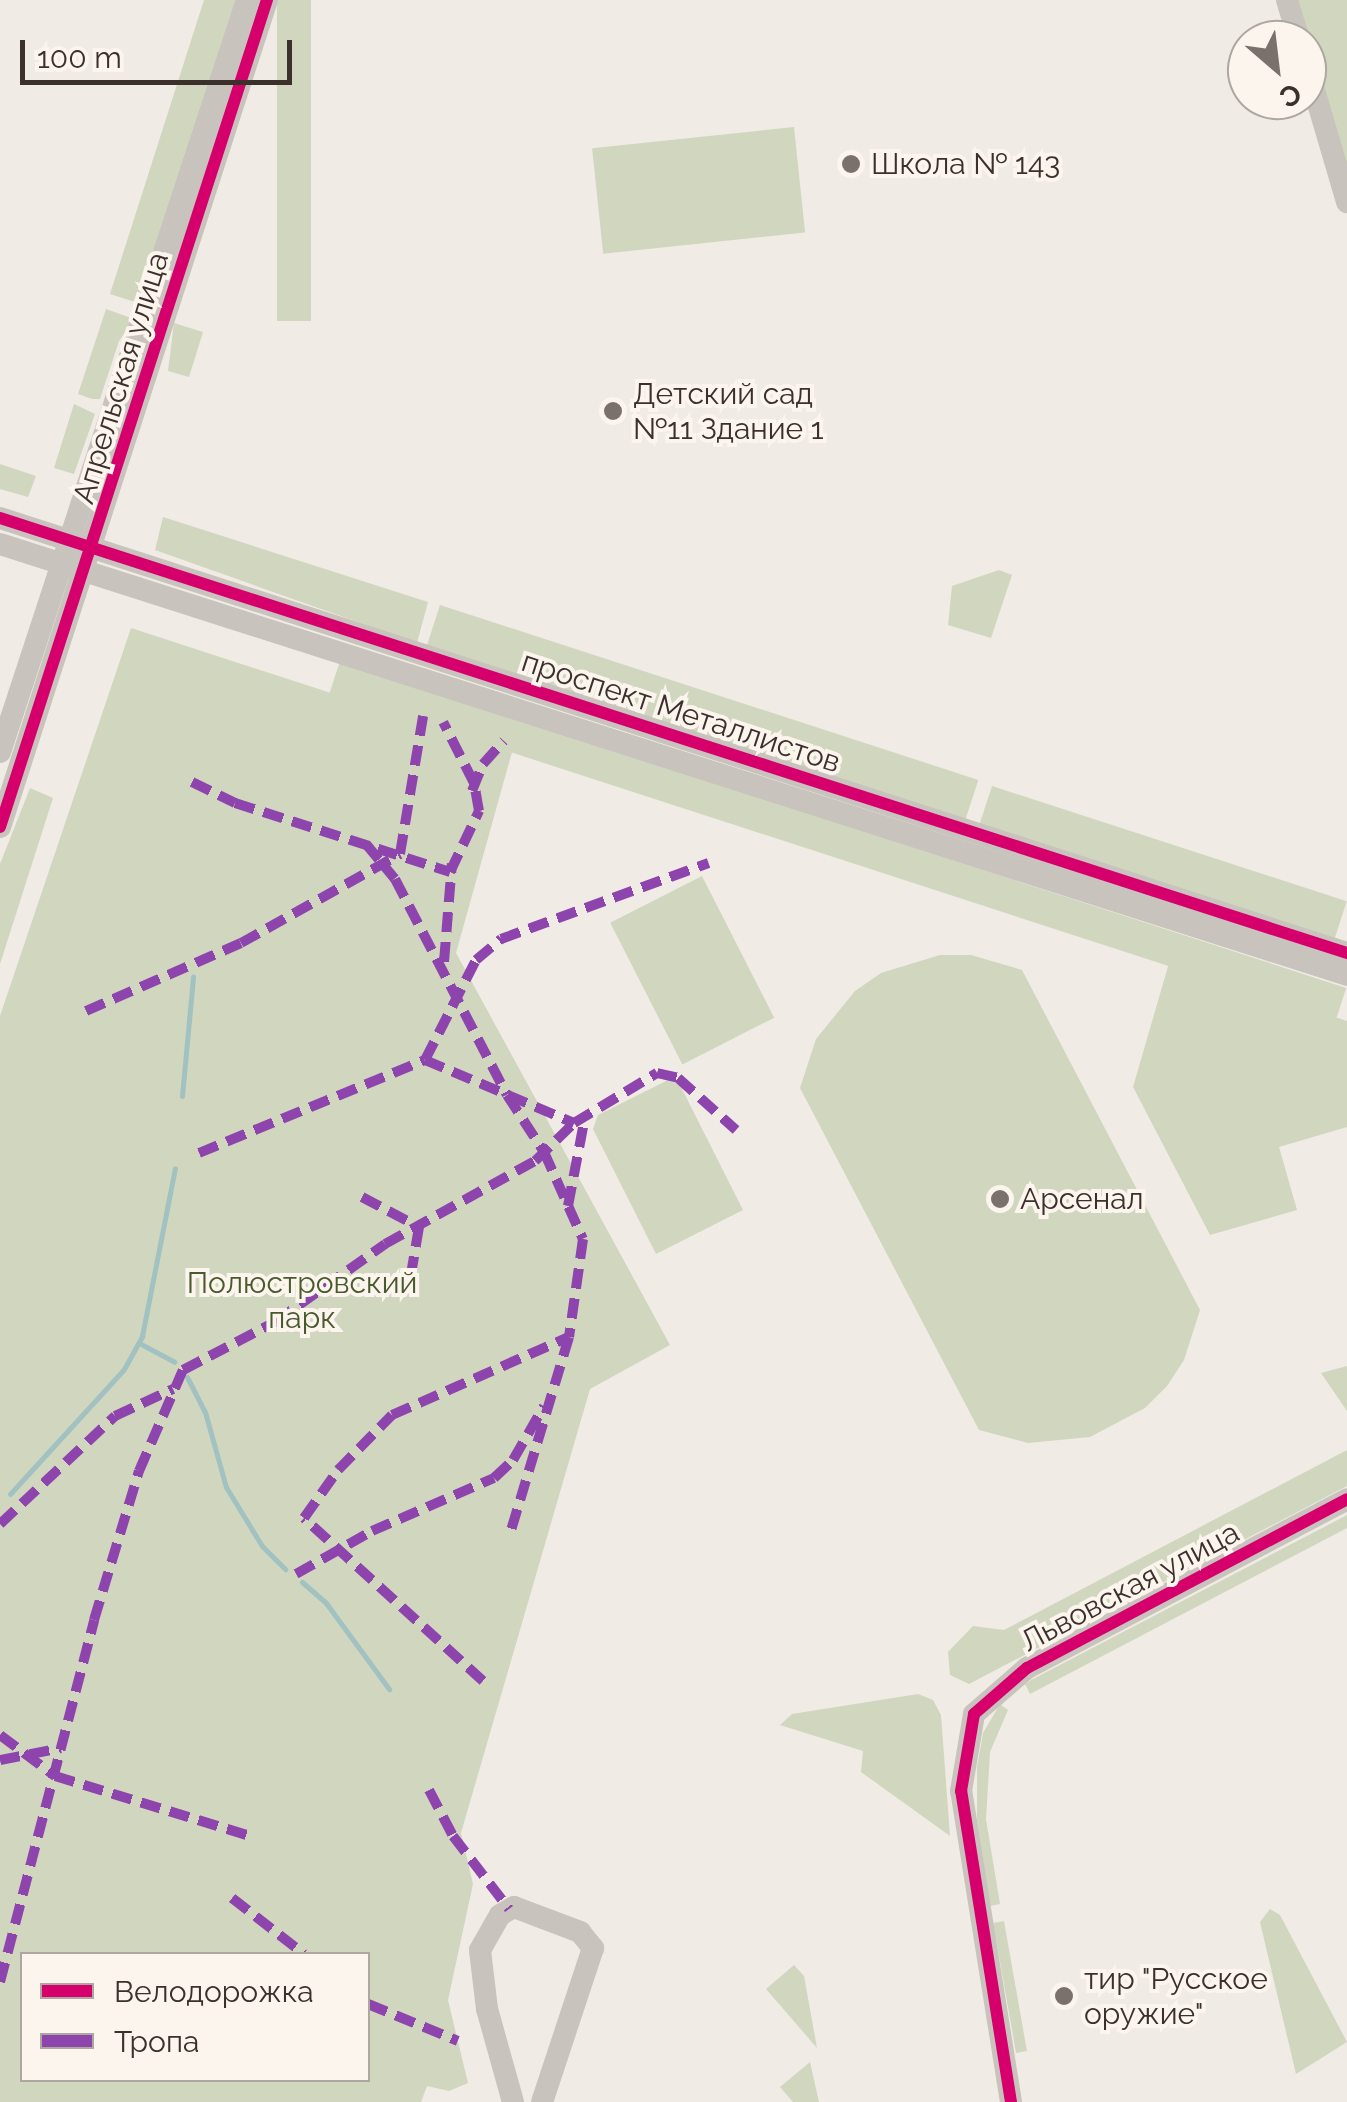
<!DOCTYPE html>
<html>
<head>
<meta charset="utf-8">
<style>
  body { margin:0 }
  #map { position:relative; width:1347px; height:2102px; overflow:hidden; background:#f0ebe5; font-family:Raleway,sans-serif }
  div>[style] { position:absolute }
  .green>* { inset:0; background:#d1d6bf; transform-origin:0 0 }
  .stream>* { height:5px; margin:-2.5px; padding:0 2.5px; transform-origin:2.5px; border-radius:2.5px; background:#a1c2c1 }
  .minor>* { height:22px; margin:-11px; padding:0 11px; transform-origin:11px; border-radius:11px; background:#c9c3be }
  .quiet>* { height:10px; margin-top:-5px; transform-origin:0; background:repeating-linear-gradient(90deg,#8e44ad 0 20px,transparent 0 30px) }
  .cycleway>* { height:12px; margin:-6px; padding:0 6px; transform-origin:6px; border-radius:6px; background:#d6006c }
  .dots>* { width:28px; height:28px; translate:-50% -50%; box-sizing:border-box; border:5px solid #fbf5ee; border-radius:50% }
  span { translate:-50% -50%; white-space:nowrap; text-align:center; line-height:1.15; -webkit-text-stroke:8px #fbf5ee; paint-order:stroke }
  .poi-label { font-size:30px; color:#3b302b }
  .left { translate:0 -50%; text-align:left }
  .street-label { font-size:30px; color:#3b302b }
  .park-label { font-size:30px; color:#4a5a2e }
  .legend { position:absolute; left:20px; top:1952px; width:350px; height:130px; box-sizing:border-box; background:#fbf5ee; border:2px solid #aea6a0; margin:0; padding:12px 18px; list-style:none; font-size:30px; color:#3b302b }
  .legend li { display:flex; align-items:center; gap:20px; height:50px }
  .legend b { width:50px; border:2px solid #aea6a0 }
  .north { position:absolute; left:1227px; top:20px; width:100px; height:100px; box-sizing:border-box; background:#fbf5ee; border:2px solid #aea6a0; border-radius:50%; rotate:152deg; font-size:28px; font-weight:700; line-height:40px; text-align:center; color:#3b302b }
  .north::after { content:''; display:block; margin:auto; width:35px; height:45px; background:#7a716c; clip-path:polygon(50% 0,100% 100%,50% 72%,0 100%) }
  .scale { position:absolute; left:20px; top:40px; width:272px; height:45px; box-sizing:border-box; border:5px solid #3b302b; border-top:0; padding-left:12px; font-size:30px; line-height:35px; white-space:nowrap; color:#3b302b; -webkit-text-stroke:8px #fbf5ee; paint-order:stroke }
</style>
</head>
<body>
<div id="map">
  <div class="green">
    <div style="clip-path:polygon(204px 0,237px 0,141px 301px,132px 301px,110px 294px)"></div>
    <div style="left:277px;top:0;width:34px;height:321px"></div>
    <div style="clip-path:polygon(1298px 0,1347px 0,1347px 168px)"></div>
    <div style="left:794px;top:127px;width:106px;height:203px;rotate:84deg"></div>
    <div style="clip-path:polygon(106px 309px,134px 319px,119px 341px,100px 399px,92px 399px,78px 394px)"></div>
    <div style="clip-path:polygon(174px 323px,203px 332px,189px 377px,168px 371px)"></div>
    <div style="clip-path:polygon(74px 404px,95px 414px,74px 474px,54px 468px)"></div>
    <div style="clip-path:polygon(0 464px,36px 476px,28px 497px,0 489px)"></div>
    <div style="clip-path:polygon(163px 517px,428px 602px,417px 643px,155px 550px)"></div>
    <div style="clip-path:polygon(999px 570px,1012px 575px,991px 638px,948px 625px,952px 586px)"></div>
    <div style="left:440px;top:605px;width:566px;height:43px;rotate:18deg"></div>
    <div style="clip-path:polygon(evenodd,131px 628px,512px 752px,456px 953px,670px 1345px,590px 1389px,461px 1833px,473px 1884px,448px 2000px,468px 2083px,449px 2091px,427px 2086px,421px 2102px,0 2102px,0 1016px,131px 628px,22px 1954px,368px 1954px,368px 2080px,22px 2080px,22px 1954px)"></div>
    <div style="left:340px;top:661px;width:1058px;height:34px;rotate:18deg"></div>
    <div style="left:992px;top:786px;width:373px;height:40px;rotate:18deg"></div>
    <div style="clip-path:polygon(30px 788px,53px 798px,0 964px,0 864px)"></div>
    <div style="left:702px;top:876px;width:159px;height:103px;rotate:63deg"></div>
    <div style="clip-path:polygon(940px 955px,971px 955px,1022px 970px,1200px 1310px,1184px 1360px,1167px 1386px,1145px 1408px,1090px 1437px,1028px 1443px,979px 1430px,800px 1088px,816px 1039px,855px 991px,881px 973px)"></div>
    <div style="clip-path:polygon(1169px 963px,1347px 1021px,1347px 1127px,1279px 1147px,1297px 1210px,1210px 1235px,1133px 1087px)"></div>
    <div style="clip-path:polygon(668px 1080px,680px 1085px,743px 1210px,656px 1254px,593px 1129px,598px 1115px)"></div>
    <div style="clip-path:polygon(1347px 1366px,1347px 1411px,1321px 1373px)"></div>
    <div style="clip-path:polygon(1347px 1450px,1347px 1486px,969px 1684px,950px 1675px,948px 1652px,973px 1626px,1004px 1630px)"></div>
    <div style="clip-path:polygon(1347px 1515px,1347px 1528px,1030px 1694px,1025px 1684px,1033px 1679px)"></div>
    <div style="clip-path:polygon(918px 1694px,933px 1700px,941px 1715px,950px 1836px,861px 1772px,863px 1751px,780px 1725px,792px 1714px)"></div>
    <div style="clip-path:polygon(1000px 1704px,1008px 1710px,990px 1752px,986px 1819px,1000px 1904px,990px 1906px,977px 1820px,977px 1767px,983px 1733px)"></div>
    <div style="clip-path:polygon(1270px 1909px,1280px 1915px,1347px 2042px,1296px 2074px,1260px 1922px)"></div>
    <div style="left:1004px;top:1921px;width:132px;height:11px;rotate:80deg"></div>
    <div style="clip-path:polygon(794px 1965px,804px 1976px,817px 2048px,766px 1989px)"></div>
    <div style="clip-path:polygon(810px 2062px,819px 2102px,793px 2102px,780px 2087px)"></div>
  </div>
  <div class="stream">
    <div style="left:182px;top:1096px;width:120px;rotate:-84.7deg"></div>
    <div style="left:139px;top:1343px;width:40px;rotate:28deg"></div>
    <div style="left:187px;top:1377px;width:39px;rotate:63deg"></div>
    <div style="left:205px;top:1412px;width:78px;rotate:74.4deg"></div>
    <div style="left:226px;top:1487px;width:69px;rotate:58.6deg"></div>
    <div style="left:262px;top:1546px;width:33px;rotate:45deg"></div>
    <div style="left:10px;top:1494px;width:169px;rotate:-47.6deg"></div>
    <div style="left:124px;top:1369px;width:38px;rotate:-61deg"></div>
    <div style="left:142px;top:1336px;width:171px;rotate:-78.9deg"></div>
    <div style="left:302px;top:1582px;width:32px;rotate:41deg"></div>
    <div style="left:326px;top:1603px;width:107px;rotate:53.8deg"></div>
  </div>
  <div class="minor">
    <div style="left:1287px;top:0;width:42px;rotate:73.3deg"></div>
    <div style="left:1307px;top:66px;width:142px;rotate:73.6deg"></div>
    <div style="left:0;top:518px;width:1415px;rotate:17.9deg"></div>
    <div style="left:0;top:544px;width:1414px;rotate:17.74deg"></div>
    <div style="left:0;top:752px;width:792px;rotate:-71.82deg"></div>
    <div style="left:0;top:827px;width:869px;rotate:-72.11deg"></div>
    <div style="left:513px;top:2102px;width:97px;rotate:-105.6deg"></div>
    <div style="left:487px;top:2009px;width:59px;rotate:-96.8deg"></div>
    <div style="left:480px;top:1950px;width:40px;rotate:-60.3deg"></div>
    <div style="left:500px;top:1915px;width:16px;rotate:-30deg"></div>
    <div style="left:514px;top:1907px;width:71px;rotate:20.7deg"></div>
    <div style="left:580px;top:1932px;width:21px;rotate:51deg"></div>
    <div style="left:593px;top:1948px;width:162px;rotate:108.3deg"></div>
    <div style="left:1011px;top:2102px;width:315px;rotate:-99.1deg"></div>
    <div style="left:961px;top:1791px;width:78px;rotate:-80.4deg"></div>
    <div style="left:974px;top:1714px;width:70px;rotate:-41deg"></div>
    <div style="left:1027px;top:1668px;width:362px;rotate:-27.8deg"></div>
  </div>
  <div class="quiet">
    <div style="left:192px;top:782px;width:48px;rotate:26deg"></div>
    <div style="left:235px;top:803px;width:226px;rotate:17.8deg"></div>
    <div style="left:450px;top:872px;width:68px;rotate:-64.6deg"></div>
    <div style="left:479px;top:811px;width:28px;rotate:-100deg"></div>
    <div style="left:474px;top:783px;width:68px;rotate:-116.9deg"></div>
    <div style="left:472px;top:791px;width:29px;rotate:-68deg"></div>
    <div style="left:483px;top:764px;width:31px;rotate:-48deg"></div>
    <div style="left:366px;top:844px;width:45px;rotate:50.4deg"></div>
    <div style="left:395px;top:879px;width:243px;rotate:62.6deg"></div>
    <div style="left:507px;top:1095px;width:68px;rotate:57deg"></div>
    <div style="left:544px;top:1152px;width:95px;rotate:65.9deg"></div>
    <div style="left:583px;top:1239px;width:99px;rotate:98.1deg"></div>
    <div style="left:569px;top:1337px;width:206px;rotate:106.7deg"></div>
    <div style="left:444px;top:962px;width:99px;rotate:-85.4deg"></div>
    <div style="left:86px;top:1011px;width:169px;rotate:-23.7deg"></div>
    <div style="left:241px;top:943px;width:182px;rotate:-29.2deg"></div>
    <div style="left:400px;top:854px;width:140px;rotate:-80.5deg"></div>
    <div style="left:425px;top:1060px;width:112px;rotate:-63deg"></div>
    <div style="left:476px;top:960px;width:33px;rotate:-40deg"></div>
    <div style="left:501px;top:939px;width:221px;rotate:-20.1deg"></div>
    <div style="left:199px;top:1153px;width:244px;rotate:-22.4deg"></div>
    <div style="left:425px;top:1060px;width:162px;rotate:22.9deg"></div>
    <div style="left:362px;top:1197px;width:64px;rotate:27.8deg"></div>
    <div style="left:419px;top:1227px;width:66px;rotate:99.6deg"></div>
    <div style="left:568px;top:1206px;width:91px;rotate:-79.2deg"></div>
    <div style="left:0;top:1524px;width:158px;rotate:-43.2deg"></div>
    <div style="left:115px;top:1416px;width:64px;rotate:-25deg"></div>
    <div style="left:296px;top:1574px;width:87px;rotate:-29.5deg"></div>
    <div style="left:372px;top:1531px;width:133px;rotate:-23.5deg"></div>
    <div style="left:494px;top:1478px;width:26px;rotate:-43deg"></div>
    <div style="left:513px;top:1460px;width:62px;rotate:-60.1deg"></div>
    <div style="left:483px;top:1681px;width:242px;rotate:-137.7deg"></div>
    <div style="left:304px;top:1518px;width:59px;rotate:-54.7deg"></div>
    <div style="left:338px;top:1470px;width:77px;rotate:-45.5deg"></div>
    <div style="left:392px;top:1415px;width:193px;rotate:-23.8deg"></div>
    <div style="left:0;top:1735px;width:69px;rotate:36.7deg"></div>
    <div style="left:55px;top:1776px;width:201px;rotate:17.1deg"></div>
    <div style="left:0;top:1760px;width:62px;rotate:-11.1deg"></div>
    <div style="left:429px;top:1790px;width:52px;rotate:62.4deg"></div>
    <div style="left:453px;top:1836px;width:92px;rotate:52.5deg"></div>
    <div style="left:232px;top:1898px;width:91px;rotate:37.9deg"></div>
    <div style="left:0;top:1982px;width:374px;rotate:-75.4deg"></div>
    <div style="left:94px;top:1620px;width:156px;rotate:-73.2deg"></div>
    <div style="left:139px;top:1471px;width:110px;rotate:-66.5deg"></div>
    <div style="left:183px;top:1370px;width:104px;rotate:-27.6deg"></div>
    <div style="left:275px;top:1322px;width:135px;rotate:-35.3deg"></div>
    <div style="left:385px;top:1244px;width:171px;rotate:-29deg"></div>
    <div style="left:535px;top:1161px;width:54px;rotate:-44.3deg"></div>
    <div style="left:574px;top:1123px;width:97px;rotate:-31.1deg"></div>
    <div style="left:657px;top:1073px;width:22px;rotate:13deg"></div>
    <div style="left:678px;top:1078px;width:78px;rotate:41.9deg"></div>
    <div style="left:368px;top:2004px;width:97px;rotate:22.3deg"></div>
  </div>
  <div class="cycleway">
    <div style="left:0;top:518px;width:1415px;rotate:17.9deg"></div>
    <div style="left:0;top:827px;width:869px;rotate:-72.11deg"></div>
    <div style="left:1011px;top:2102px;width:315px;rotate:-99.1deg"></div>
    <div style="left:961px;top:1791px;width:78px;rotate:-80.4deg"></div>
    <div style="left:974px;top:1714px;width:70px;rotate:-41deg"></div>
    <div style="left:1027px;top:1668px;width:362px;rotate:-27.8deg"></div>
  </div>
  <div class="dots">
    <div style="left:851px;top:164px;background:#7a716c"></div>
    <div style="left:613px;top:411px;background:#7a716c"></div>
    <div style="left:1000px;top:1199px;background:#7a716c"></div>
    <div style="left:1064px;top:1996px;background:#7a716c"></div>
  </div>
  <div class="poi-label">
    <span class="left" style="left:871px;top:164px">Школа № 143</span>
    <span class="left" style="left:633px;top:411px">Детский сад<br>№11 Здание 1</span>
    <span class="left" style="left:1020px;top:1199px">Арсенал</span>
    <span class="left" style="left:1084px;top:1996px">тир "Русское<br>оружие"</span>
  </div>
  <div class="street-label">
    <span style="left:121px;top:378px;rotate:-73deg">Апрельская улица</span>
    <span style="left:681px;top:712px;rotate:18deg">проспект Металлистов</span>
    <span style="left:1130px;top:1587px;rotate:-28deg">Львовская улица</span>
  </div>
  <div class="park-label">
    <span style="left:302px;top:1300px">Полюстровский<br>парк</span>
  </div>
  <ul class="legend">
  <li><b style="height:12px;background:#d6006c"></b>Велодорожка</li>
  <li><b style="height:12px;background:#8e44ad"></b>Тропа</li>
  </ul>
  <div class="north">С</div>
  <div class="scale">100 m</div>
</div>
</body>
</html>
